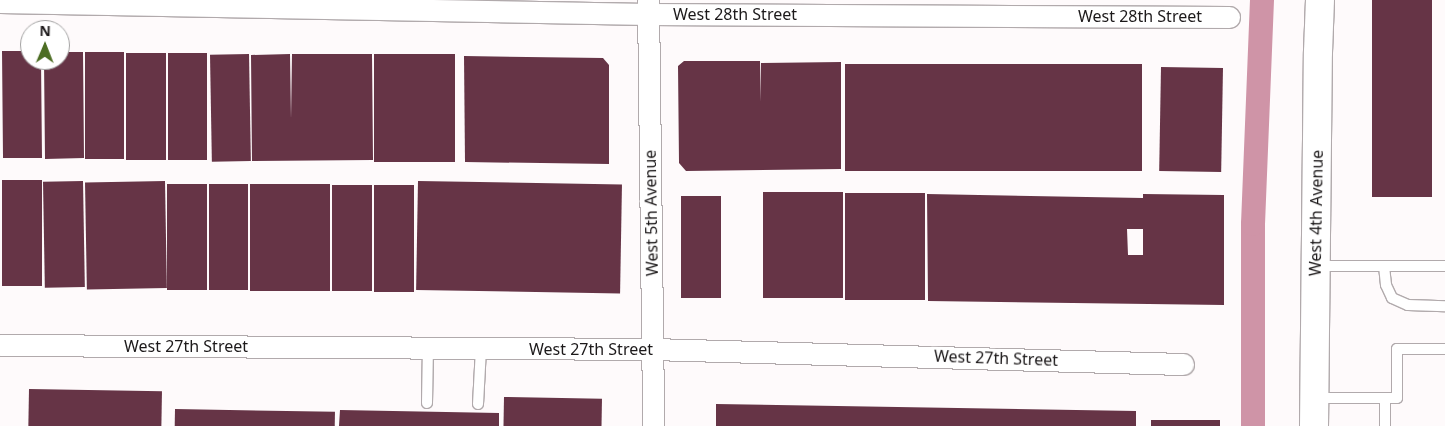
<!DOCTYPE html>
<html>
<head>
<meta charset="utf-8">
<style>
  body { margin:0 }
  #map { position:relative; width:1445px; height:426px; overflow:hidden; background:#fefafb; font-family:"Noto Sans",sans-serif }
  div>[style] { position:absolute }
  .canal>* { height:24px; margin:-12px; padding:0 12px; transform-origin:12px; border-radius:12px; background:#cf94a7 }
  .building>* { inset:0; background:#663446; transform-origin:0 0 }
  .roads { filter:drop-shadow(1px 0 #b1aaac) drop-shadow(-1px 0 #b1aaac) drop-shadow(0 1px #b1aaac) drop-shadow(0 -1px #b1aaac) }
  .service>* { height:10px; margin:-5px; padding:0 5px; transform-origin:5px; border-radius:5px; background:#fff }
  .minor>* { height:21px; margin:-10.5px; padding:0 10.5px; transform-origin:10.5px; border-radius:10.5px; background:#fff }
  .primary>* { height:28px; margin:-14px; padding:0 14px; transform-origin:14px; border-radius:14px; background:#fff }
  span { translate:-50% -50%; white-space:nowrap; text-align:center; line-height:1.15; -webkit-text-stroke:5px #fff; paint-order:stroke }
  .street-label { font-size:16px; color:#1c191a }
  .north { position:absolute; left:20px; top:20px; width:50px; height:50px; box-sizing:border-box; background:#fff; border:1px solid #a4a3a3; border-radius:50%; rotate:1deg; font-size:14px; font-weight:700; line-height:20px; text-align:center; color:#1c191a }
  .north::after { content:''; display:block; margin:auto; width:18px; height:22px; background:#4c6d23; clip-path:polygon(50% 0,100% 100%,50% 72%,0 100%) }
</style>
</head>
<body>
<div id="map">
  <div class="canal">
    <div style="left:1253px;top:426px;width:202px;rotate:-90deg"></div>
    <div style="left:1253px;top:224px;width:224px;rotate:-87.7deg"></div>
  </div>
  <div class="building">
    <div style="left:1372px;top:0;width:60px;height:197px"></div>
    <div style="clip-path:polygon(2px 51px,30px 51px,30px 60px,41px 60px,42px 158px,3px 158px)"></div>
    <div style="clip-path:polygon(60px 52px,83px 52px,84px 158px,45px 159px,44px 60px,60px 60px)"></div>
    <div style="left:85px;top:52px;width:39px;height:107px"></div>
    <div style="left:166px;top:53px;width:107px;height:40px;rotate:90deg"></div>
    <div style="left:168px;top:53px;width:39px;height:107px"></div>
    <div style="left:249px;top:54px;width:107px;height:39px;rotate:89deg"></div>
    <div style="clip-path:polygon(290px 54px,291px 119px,292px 54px,372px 54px,373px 160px,252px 161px,251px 55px)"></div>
    <div style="left:455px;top:54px;width:108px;height:81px;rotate:90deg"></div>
    <div style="clip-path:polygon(464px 56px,603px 58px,609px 65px,609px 164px,465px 162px)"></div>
    <div style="clip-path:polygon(684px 61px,760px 61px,761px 102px,761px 63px,841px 62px,841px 169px,686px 171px,679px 163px,678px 66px)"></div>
    <div style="left:845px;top:64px;width:297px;height:107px"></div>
    <div style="left:1161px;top:67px;width:62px;height:104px;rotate:1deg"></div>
    <div style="left:2px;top:180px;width:40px;height:106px"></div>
    <div style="left:83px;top:181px;width:106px;height:40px;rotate:89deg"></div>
    <div style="left:165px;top:181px;width:107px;height:80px;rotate:89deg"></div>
    <div style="left:418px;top:181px;width:204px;height:109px;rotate:1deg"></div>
    <div style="left:167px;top:184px;width:40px;height:106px"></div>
    <div style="left:209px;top:184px;width:39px;height:106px"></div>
    <div style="left:250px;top:184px;width:80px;height:107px"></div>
    <div style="left:332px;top:185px;width:40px;height:106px"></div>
    <div style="left:374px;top:185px;width:40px;height:107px"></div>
    <div style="left:843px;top:192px;width:106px;height:80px;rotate:90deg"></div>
    <div style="left:925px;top:193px;width:107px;height:80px;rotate:90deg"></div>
    <div style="clip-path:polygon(evenodd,927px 194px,1143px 198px,1143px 194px,1224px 195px,1224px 305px,928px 301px,927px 194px,1127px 229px,1143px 229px,1143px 255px,1128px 255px,1127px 229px)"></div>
    <div style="left:681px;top:196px;width:40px;height:102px"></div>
    <div style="left:29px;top:389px;width:133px;height:37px;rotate:1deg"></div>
    <div style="left:504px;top:397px;width:98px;height:29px;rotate:1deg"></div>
    <div style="clip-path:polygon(716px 404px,1136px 411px,1136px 426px,716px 426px)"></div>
    <div style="left:175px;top:409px;width:160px;height:17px;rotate:1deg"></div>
    <div style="clip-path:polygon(340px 410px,499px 413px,499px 426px,339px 426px)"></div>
    <div style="left:1151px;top:420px;width:69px;height:6px"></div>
  </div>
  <div class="roads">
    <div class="service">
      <div style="left:1316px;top:266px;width:129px"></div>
      <div style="left:1384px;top:266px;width:19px;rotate:84deg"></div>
      <div style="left:1386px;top:285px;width:14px;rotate:65deg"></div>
      <div style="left:1392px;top:298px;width:17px;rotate:24deg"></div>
      <div style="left:1408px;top:305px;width:37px;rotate:2deg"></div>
      <div style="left:1315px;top:398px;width:82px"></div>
      <div style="left:1397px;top:398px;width:49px;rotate:-90deg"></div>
      <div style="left:1397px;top:349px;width:48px"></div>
      <div style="left:1385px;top:398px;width:28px;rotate:90deg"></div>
      <div style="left:427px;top:403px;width:55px;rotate:-89deg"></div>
      <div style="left:478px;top:404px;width:56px;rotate:-86.9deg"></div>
    </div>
    <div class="minor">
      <div style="left:648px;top:0;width:426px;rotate:89.3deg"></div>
      <div style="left:0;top:2px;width:648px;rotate:1.06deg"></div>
      <div style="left:648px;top:14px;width:581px;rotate:0.3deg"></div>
      <div style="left:0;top:345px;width:652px;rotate:0.35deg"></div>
      <div style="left:652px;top:349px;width:531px;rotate:1.62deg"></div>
    </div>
    <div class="primary">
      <div style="left:1314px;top:426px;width:374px;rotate:-89.4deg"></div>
      <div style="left:1318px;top:52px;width:52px;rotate:-87.8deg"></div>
    </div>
  </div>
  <div class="street-label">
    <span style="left:735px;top:14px">West 28th Street</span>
    <span style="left:1140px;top:16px">West 28th Street</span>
    <span style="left:651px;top:213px;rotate:-91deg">West 5th Avenue</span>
    <span style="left:1316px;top:213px;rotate:-89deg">West 4th Avenue</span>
    <span style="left:186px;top:346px">West 27th Street</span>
    <span style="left:591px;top:349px">West 27th Street</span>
    <span style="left:996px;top:358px;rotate:2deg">West 27th Street</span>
  </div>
  <div class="north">N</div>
</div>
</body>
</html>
